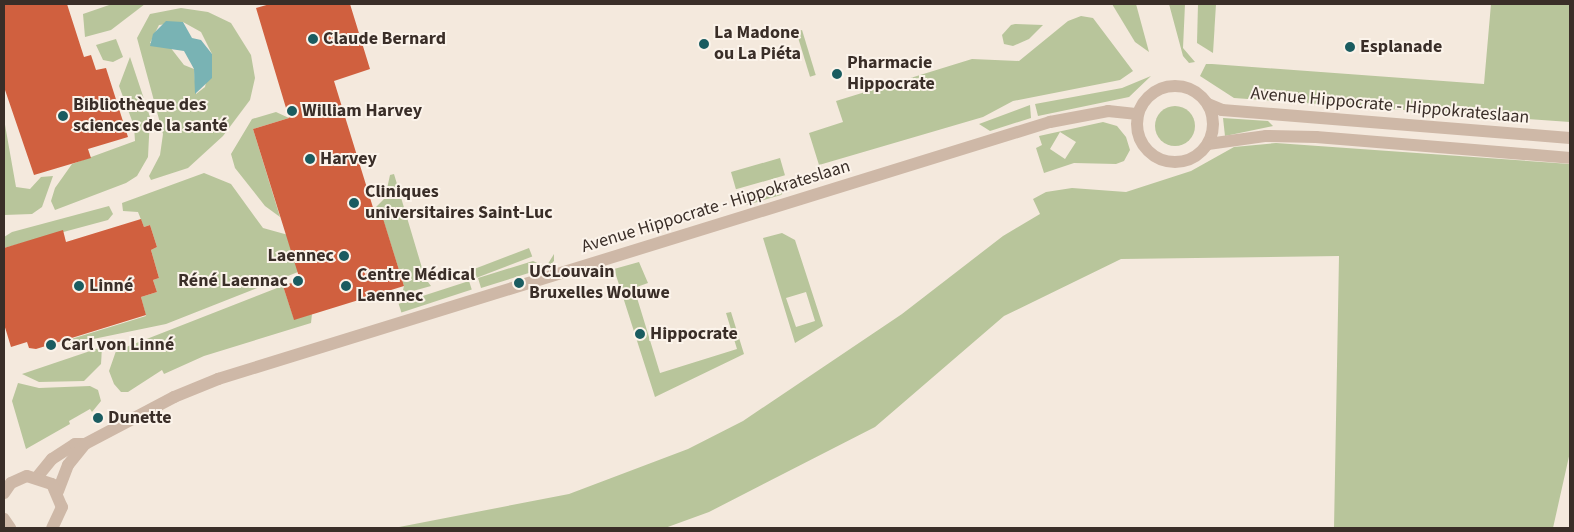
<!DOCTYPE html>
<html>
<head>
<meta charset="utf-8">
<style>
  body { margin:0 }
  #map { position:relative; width:1574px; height:532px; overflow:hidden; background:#f4e9dd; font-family:"Source Sans 3",sans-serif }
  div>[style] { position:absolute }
  .green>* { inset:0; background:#b8c59b; transform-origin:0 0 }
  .round { border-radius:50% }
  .water>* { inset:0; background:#79b3b4 }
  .building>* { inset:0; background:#d0603f }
  .minor>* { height:12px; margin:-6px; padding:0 6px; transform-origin:6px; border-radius:6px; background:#ceb8a7 }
  .minor>.ring { margin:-6px; padding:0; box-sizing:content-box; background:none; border:12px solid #ceb8a7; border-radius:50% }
  .dots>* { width:14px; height:14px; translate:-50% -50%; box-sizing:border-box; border:2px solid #fbf3ea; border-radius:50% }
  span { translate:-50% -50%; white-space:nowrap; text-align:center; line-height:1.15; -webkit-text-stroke:4px #fbf3ea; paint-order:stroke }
  .poi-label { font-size:18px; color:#3a2e28; font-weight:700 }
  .left { translate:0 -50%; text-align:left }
  .right { translate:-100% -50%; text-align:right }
  .street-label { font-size:18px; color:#3a2e28 }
  .frame { position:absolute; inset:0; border:5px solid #3a2e28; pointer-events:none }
</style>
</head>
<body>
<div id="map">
  <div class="green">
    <div style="clip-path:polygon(112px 4px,145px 4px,111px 30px,85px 37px,83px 14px)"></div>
    <div style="clip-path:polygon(1112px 4px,1136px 4px,1149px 52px,1135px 42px)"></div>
    <div style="clip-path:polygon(1169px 4px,1185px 4px,1183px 48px,1195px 62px,1189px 63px,1183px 56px)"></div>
    <div style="clip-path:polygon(1198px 4px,1216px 4px,1213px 53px,1197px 43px)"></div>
    <div style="clip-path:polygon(1491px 4px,1570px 4px,1570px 122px,1234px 98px,1200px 76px,1206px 64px,1212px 64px,1484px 84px)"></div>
    <div style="clip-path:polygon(evenodd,181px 8px,208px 12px,231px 23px,251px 55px,255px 78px,250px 100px,223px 136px,188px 168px,151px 180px,149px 176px,160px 155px,163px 134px,137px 38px,150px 14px,181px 8px,183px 22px,201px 32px,212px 54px,205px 87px,196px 94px,194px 69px,184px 65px,170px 47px,150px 43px,159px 25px,183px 22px)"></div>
    <div style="clip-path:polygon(1081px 16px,1093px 18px,1133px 71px,1120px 80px,1013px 101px,983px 117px,819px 165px,809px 133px,843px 122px,836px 101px,972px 59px,1019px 61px,1068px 21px)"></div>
    <div style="clip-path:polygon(1011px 25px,1015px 24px,1043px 25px,1029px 39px,1013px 46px,1004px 44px,1002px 35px)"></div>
    <div style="left:802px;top:30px;width:47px;height:6px;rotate:73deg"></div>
    <div style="clip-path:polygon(116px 39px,123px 57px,113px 62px,103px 60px,96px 45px)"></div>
    <div style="clip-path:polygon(130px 57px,150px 117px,148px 157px,137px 176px,126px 183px,55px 210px,51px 201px,55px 188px,72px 164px,135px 141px,134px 126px,119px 86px)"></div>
    <div style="clip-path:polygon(1151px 76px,1129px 97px,1038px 116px,1035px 104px,1122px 88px)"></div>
    <div style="clip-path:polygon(1030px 105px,1031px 118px,990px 131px,979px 124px)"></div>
    <div class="round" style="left:1155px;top:106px;width:40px;height:40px"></div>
    <div style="clip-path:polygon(276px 112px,289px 118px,253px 129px,280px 217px,265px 206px,235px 168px,231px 154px,252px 119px)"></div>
    <div style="clip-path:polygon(1223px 118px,1268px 121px,1273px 126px,1225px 136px)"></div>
    <div style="clip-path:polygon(4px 119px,16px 187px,30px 189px,41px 177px,53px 176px,42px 207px,32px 214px,4px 215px)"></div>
    <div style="clip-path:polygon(evenodd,1103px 122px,1117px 126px,1126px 137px,1130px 150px,1124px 161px,1116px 164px,1074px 163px,1044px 173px,1036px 148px,1042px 145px,1039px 136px,1103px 122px,1060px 132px,1076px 142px,1065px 159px,1050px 149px,1060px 132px)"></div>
    <div style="clip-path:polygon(1276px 143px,1570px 164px,1570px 452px,1553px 528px,1334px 528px,1339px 256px,1121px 259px,1004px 316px,875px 427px,709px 512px,665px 528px,394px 528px,569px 494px,688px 449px,743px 421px,902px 314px,1003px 236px,1040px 214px,1033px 199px,1046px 192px,1072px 188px,1126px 192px,1191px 171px,1234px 147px)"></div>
    <div style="left:780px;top:158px;width:18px;height:51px;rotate:74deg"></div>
    <div style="clip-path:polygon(204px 173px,231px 184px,263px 228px,299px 238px,298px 272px,166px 324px,69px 344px,68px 340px,146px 316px,141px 297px,157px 292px,153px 280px,159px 278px,151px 250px,157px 247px,150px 225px,144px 227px,138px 212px,123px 211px,122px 203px)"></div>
    <div style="clip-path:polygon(394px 174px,425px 278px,431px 286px,402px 294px,404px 286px,381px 213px,302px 237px,373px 210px,385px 198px,390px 175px)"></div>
    <div style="clip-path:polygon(795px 180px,781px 195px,747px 205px,736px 198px)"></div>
    <div style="clip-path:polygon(109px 206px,113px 214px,108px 220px,4px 248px,4px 237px,12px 232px)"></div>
    <div style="clip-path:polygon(evenodd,782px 233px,795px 240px,823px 326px,795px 343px,763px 238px,782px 233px,806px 292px,815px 321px,796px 327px,786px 298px,806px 292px)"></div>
    <div style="left:529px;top:248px;width:9px;height:65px;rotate:69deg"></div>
    <div style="clip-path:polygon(554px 254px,554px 261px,548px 267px,481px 288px,478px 278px,533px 261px,546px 267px)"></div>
    <div style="clip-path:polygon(639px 262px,648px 283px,634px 288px,660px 373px,737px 349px,726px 313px,731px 312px,744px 354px,655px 397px,614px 269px)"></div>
    <div style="clip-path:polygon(300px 279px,283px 286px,294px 319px,312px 314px,311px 323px,204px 356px,164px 374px,162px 370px,128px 392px,121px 392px,114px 384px,109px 371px,116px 351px)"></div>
    <div style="left:469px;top:281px;width:9px;height:74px;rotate:72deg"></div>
    <div style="clip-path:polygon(102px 347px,101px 364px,84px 381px,39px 382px,22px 374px)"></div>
    <div style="clip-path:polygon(18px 383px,39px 388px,90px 386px,98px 390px,101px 401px,92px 412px,90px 409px,69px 421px,70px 424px,26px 449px,12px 401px)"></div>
  </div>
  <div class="water">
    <div style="clip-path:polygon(166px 21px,183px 22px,192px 38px,201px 40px,212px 54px,212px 78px,195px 94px,194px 69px,184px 51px,150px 46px,153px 34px)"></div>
  </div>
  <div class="building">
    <div style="clip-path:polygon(4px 4px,67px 4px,84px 57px,91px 55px,96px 70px,106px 68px,128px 137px,88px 149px,91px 158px,34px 175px,4px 87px)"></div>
    <div style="clip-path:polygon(270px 4px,350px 4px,370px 69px,334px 81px,375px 214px,381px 212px,404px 286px,294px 320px,283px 286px,300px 280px,253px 129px,289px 118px,256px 8px)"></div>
    <div style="clip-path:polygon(141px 219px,144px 227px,150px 225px,157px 247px,151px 250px,159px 278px,153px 280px,157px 292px,141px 297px,146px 315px,36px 349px,29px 348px,27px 342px,11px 347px,4px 324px,4px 248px,63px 230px,66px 242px)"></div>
  </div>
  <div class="minor">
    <div class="ring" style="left:1137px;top:86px;width:64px;height:64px"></div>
    <div style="left:1208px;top:104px;width:15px;rotate:23deg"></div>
    <div style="left:1222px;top:110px;width:349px;rotate:4.6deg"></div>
    <div style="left:1208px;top:144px;width:59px;rotate:-7.9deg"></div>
    <div style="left:1266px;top:136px;width:50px;rotate:1.1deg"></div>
    <div style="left:1316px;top:137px;width:255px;rotate:4.7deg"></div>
    <div style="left:38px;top:476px;width:22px;rotate:-51deg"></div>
    <div style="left:52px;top:459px;width:27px;rotate:-33deg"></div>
    <div style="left:75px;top:444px;width:10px"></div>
    <div style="left:58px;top:491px;width:28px;rotate:-69deg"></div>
    <div style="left:68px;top:465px;width:27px;rotate:-51deg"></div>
    <div style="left:85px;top:444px;width:101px;rotate:-27.8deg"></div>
    <div style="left:174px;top:397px;width:48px;rotate:-22.2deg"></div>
    <div style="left:218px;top:379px;width:871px;rotate:-17.17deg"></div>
    <div style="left:1050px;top:122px;width:59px;rotate:-10.7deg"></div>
    <div style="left:1108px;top:111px;width:30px;rotate:6deg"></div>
    <div style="left:4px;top:493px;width:12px;rotate:-55deg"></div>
    <div style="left:11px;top:483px;width:17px;rotate:-24deg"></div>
    <div style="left:27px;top:476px;width:26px;rotate:18deg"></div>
    <div style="left:52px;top:484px;width:25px;rotate:67deg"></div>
    <div style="left:62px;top:507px;width:23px;rotate:115deg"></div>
    <div style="left:4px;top:519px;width:11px;rotate:56deg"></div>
  </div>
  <div class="dots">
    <div style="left:313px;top:39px;background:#1a5c60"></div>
    <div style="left:704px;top:44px;background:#1a5c60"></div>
    <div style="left:1350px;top:47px;background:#1a5c60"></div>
    <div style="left:837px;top:74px;background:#1a5c60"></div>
    <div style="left:292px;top:111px;background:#1a5c60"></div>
    <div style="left:63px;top:116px;background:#1a5c60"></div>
    <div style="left:310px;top:159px;background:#1a5c60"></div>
    <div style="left:354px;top:203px;background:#1a5c60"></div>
    <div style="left:344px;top:256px;background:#1a5c60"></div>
    <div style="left:298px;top:281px;background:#1a5c60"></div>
    <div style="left:519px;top:283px;background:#1a5c60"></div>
    <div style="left:79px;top:286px;background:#1a5c60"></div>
    <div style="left:346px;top:286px;background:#1a5c60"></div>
    <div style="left:640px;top:334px;background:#1a5c60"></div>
    <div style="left:51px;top:345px;background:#1a5c60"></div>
    <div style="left:98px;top:418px;background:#1a5c60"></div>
  </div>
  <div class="poi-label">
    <span class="left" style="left:714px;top:44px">La Madone<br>ou La Piéta</span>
    <span class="left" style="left:323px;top:39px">Claude Bernard</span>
    <span class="left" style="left:1360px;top:47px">Esplanade</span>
    <span class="left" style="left:847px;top:74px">Pharmacie<br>Hippocrate</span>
    <span class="left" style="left:73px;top:116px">Bibliothèque des<br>sciences de la santé</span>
    <span class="left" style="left:302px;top:111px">William Harvey</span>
    <span class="left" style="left:320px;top:159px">Harvey</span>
    <span class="left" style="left:365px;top:203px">Cliniques<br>universitaires Saint-Luc</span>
    <span class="right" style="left:334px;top:256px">Laennec</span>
    <span class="left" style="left:529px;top:283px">UCLouvain<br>Bruxelles Woluwe</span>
    <span class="left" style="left:357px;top:286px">Centre Médical<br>Laennec</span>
    <span class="right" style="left:288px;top:281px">Réné Laennac</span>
    <span class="left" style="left:89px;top:286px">Linné</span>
    <span class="left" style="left:650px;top:334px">Hippocrate</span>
    <span class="left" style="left:61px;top:345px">Carl von Linné</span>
    <span class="left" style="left:108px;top:418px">Dunette</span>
  </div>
  <div class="street-label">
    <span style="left:1390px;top:106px;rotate:5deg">Avenue Hippocrate - Hippokrateslaan</span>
    <span style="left:716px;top:207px;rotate:-17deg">Avenue Hippocrate - Hippokrateslaan</span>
  </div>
  <div class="frame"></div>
</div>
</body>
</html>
